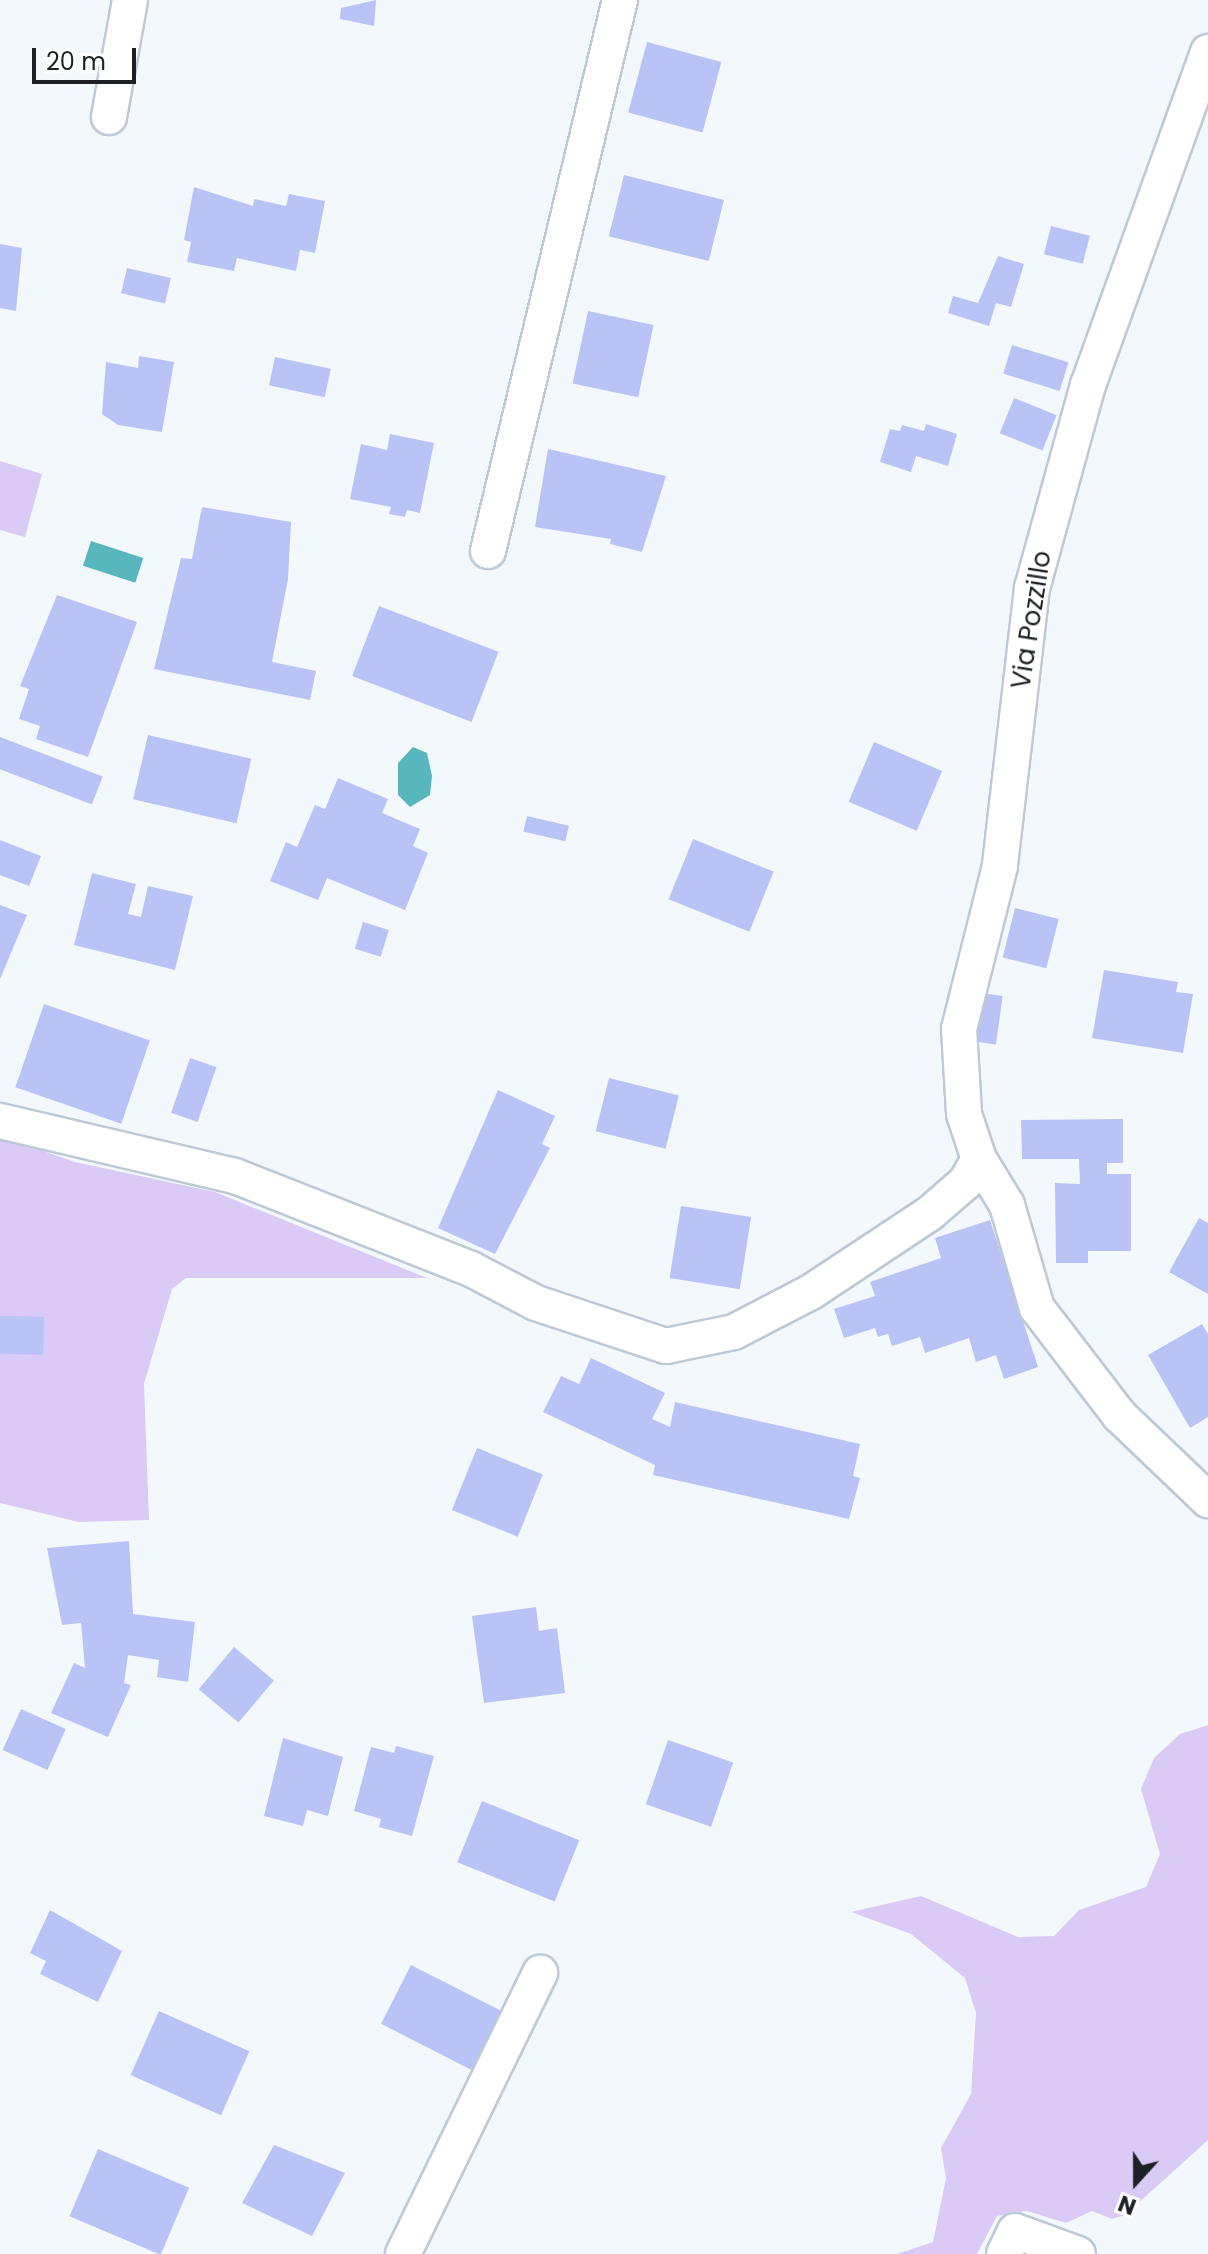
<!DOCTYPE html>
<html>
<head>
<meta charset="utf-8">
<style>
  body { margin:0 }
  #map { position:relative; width:1208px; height:2254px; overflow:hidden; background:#f3f8fd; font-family:Poppins,sans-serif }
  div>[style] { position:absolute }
  .green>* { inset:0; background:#dacbf6 }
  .water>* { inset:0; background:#57b7bd; transform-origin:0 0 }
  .building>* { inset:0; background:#b9c3f6; transform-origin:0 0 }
  .roads { filter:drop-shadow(2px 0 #bec9d6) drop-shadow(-2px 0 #bec9d6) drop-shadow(0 2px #bec9d6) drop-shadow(0 -2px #bec9d6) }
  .minor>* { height:34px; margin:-17px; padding:0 17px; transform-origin:17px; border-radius:17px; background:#fff }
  span { translate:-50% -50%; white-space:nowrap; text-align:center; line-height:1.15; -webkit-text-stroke:7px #fff; paint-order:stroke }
  .street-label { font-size:26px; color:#1d2126 }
  .north { position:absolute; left:1096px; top:2142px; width:80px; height:80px; -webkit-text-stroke:6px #fff; paint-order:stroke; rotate:201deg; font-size:22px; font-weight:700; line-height:32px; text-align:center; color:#1d2126 }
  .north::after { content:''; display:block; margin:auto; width:28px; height:36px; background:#1d2126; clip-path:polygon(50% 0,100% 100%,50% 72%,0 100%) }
  .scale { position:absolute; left:32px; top:48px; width:104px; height:36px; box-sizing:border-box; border:4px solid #1d2126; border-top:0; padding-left:10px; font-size:24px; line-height:28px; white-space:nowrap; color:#1d2126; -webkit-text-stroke:6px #fff; paint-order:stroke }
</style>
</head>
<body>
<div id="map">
  <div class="green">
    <div style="clip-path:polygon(0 461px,42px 474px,25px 537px,0 530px)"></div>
    <div style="clip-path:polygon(0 1136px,75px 1162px,215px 1192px,427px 1278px,186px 1278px,172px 1289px,144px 1384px,149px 1520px,79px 1522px,0 1503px)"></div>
    <div style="clip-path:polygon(1208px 1725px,1208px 2140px,1125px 2215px,1112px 2219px,1092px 2211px,1066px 2223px,1027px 2211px,997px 2216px,977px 2254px,897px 2254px,933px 2242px,946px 2178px,941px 2148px,971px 2094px,976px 2013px,965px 1978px,911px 1934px,851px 1912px,921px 1896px,1018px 1937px,1054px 1936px,1079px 1910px,1146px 1887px,1160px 1854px,1141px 1789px,1154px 1758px,1180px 1734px)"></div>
  </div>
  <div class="water">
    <div style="left:91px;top:541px;width:55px;height:26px;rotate:18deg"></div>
    <div style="clip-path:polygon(413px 747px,427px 753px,432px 776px,430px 795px,410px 807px,398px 795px,398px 763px)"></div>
  </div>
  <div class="building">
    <div style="clip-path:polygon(376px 0,374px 26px,340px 19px,341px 8px)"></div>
    <div style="left:647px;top:42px;width:77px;height:73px;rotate:15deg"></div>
    <div style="left:624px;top:175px;width:103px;height:63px;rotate:14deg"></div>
    <div style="clip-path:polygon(194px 187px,253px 206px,254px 199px,286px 206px,289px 194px,325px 201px,315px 253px,300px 250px,296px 271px,237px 258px,234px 271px,187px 262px,191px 242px,184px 240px)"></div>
    <div style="left:1051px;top:226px;width:40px;height:29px;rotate:14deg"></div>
    <div style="clip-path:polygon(0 244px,22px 248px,16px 311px,0 308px)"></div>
    <div style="clip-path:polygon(998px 256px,1024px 264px,1011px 307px,996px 303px,989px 326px,948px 313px,953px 296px,978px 303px)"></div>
    <div style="left:127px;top:268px;width:45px;height:26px;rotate:13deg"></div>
    <div style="left:588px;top:311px;width:67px;height:74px;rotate:12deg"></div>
    <div style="left:1012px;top:345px;width:59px;height:30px;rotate:17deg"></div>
    <div style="clip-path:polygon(139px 356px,174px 362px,162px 432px,118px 425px,102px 414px,106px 362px,138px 368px)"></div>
    <div style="left:275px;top:357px;width:57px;height:29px;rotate:12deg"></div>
    <div style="left:1014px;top:398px;width:46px;height:38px;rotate:22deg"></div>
    <div style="clip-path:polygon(926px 424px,957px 434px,948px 466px,916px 456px,911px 472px,880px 462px,890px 429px,900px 431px,902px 425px,924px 431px)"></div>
    <div style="clip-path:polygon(390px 434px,434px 443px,420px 513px,407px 510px,405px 517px,389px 514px,391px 507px,350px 499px,361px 444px,387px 450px)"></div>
    <div style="clip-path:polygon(548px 449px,666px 476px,642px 552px,610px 544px,611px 539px,535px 527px)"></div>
    <div style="clip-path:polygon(202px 507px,291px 522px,288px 579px,272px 662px,316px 671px,310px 700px,154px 669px,181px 558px,192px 559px)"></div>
    <div style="clip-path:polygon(57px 595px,137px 622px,88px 757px,36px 739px,40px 726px,19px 719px,29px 689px,20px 686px)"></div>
    <div style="left:379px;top:606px;width:128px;height:75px;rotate:21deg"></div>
    <div style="left:148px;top:735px;width:106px;height:66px;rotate:13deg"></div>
    <div style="left:0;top:737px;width:110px;height:30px;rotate:21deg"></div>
    <div style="left:874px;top:742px;width:74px;height:65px;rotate:23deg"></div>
    <div style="clip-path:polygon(338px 778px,388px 799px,382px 813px,420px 829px,413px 846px,428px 853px,405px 910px,327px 878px,318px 900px,270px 881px,286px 842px,297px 847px,315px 805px,325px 809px)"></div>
    <div style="left:527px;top:816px;width:43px;height:16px;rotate:13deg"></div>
    <div style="left:693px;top:839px;width:87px;height:65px;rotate:22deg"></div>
    <div style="clip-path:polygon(0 840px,41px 856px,29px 886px,0 875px)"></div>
    <div style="clip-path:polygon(92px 873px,136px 884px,128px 914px,141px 917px,148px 886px,193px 896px,175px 970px,74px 945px)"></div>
    <div style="clip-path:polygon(0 905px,27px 915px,0 979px)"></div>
    <div style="left:1015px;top:908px;width:45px;height:51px;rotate:14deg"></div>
    <div style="left:363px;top:922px;width:27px;height:28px;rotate:17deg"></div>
    <div style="clip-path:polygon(1104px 970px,1178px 982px,1176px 992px,1193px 994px,1183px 1053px,1092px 1038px)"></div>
    <div style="left:974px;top:992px;width:29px;height:49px;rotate:8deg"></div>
    <div style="left:44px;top:1004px;width:112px;height:88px;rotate:19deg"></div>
    <div style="left:190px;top:1058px;width:28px;height:58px;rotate:19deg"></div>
    <div style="left:609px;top:1078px;width:72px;height:55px;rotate:14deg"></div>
    <div style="clip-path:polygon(498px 1090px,555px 1116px,542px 1144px,550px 1148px,495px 1254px,438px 1228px)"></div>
    <div style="clip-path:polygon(1123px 1119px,1123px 1163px,1107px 1163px,1107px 1174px,1131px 1174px,1131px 1251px,1088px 1251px,1088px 1263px,1056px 1263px,1055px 1183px,1080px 1184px,1079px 1159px,1022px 1159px,1021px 1120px)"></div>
    <div style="left:681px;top:1206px;width:71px;height:73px;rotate:9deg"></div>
    <div style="clip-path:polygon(1199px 1218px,1208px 1223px,1208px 1294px,1169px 1272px)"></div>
    <div style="clip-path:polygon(990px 1220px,1038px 1367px,1004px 1379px,996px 1355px,976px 1362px,969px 1338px,925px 1353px,920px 1337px,892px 1346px,888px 1334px,878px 1337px,875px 1328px,844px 1338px,834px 1309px,875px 1296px,870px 1282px,941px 1258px,935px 1238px)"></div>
    <div style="left:0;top:1316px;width:44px;height:38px;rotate:1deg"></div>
    <div style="clip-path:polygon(1202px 1324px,1208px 1334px,1208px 1417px,1190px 1428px,1148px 1355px)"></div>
    <div style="clip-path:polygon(591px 1358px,665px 1393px,652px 1419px,670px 1427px,675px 1402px,860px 1444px,853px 1476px,860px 1478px,849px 1519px,653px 1475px,655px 1465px,543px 1412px,561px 1376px,579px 1384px)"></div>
    <div style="left:477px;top:1448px;width:71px;height:67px;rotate:22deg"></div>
    <div style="clip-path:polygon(129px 1541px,133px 1614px,195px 1622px,188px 1682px,157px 1677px,159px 1660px,128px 1655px,124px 1683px,131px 1685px,108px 1737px,51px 1713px,74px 1663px,85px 1668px,81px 1623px,62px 1625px,47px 1548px)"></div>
    <div style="clip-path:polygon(536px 1607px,539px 1631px,557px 1628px,565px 1693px,484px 1703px,472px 1616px)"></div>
    <div style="left:234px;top:1647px;width:52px;height:55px;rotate:40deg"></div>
    <div style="left:21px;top:1709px;width:49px;height:45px;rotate:24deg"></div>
    <div style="clip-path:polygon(283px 1738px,343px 1757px,328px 1816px,307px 1810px,303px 1826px,264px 1816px)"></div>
    <div style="left:668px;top:1740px;width:69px;height:68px;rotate:19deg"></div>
    <div style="clip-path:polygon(396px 1746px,434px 1756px,412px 1836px,379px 1827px,381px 1819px,354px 1811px,371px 1747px,394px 1753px)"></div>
    <div style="left:482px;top:1801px;width:105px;height:66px;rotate:22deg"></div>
    <div style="clip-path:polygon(50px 1910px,122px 1951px,98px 2002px,40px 1974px,46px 1961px,30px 1953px)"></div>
    <div style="left:411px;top:1965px;width:106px;height:66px;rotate:27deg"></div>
    <div style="left:159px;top:2011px;width:99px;height:70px;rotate:24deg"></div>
    <div style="clip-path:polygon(274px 2145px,345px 2173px,312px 2236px,242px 2203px)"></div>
    <div style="left:98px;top:2149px;width:99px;height:73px;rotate:23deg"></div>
  </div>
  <div class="roads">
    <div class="minor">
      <div style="left:1208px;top:52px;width:354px;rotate:109.8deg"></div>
      <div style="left:1088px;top:385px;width:211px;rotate:105.4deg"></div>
      <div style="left:1032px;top:588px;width:280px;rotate:96.6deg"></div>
      <div style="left:1000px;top:866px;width:168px;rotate:104.1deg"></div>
      <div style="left:959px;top:1029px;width:85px;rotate:86.6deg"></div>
      <div style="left:964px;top:1114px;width:47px;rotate:71.6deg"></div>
      <div style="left:979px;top:1159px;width:54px;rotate:58.7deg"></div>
      <div style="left:1007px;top:1205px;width:107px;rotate:73.8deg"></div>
      <div style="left:1037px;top:1308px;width:136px;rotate:52.5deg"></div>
      <div style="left:1120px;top:1416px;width:122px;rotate:43.7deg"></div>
      <div style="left:109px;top:117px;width:119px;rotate:-79.8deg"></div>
      <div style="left:488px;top:551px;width:567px;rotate:-76.53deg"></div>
      <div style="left:0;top:1121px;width:241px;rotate:13.2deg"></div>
      <div style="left:235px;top:1176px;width:254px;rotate:21.5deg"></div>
      <div style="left:471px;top:1269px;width:73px;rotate:27.6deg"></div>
      <div style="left:536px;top:1303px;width:137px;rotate:18.3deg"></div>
      <div style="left:666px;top:1346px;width:69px;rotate:-11.6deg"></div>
      <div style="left:734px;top:1332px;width:87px;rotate:-27.5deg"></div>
      <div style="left:811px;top:1292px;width:141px;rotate:-33.5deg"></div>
      <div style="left:929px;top:1214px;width:49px;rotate:-40.9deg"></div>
      <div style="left:966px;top:1182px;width:26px;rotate:-61deg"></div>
      <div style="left:403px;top:2254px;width:313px;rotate:-64deg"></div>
      <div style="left:1004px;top:2254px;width:25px;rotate:-64deg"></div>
      <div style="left:1015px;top:2231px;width:67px;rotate:20.1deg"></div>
    </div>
  </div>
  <div class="street-label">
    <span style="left:1032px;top:620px;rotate:-81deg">Via Pozzillo</span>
  </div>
  <div class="north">N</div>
  <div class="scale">20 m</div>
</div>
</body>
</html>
